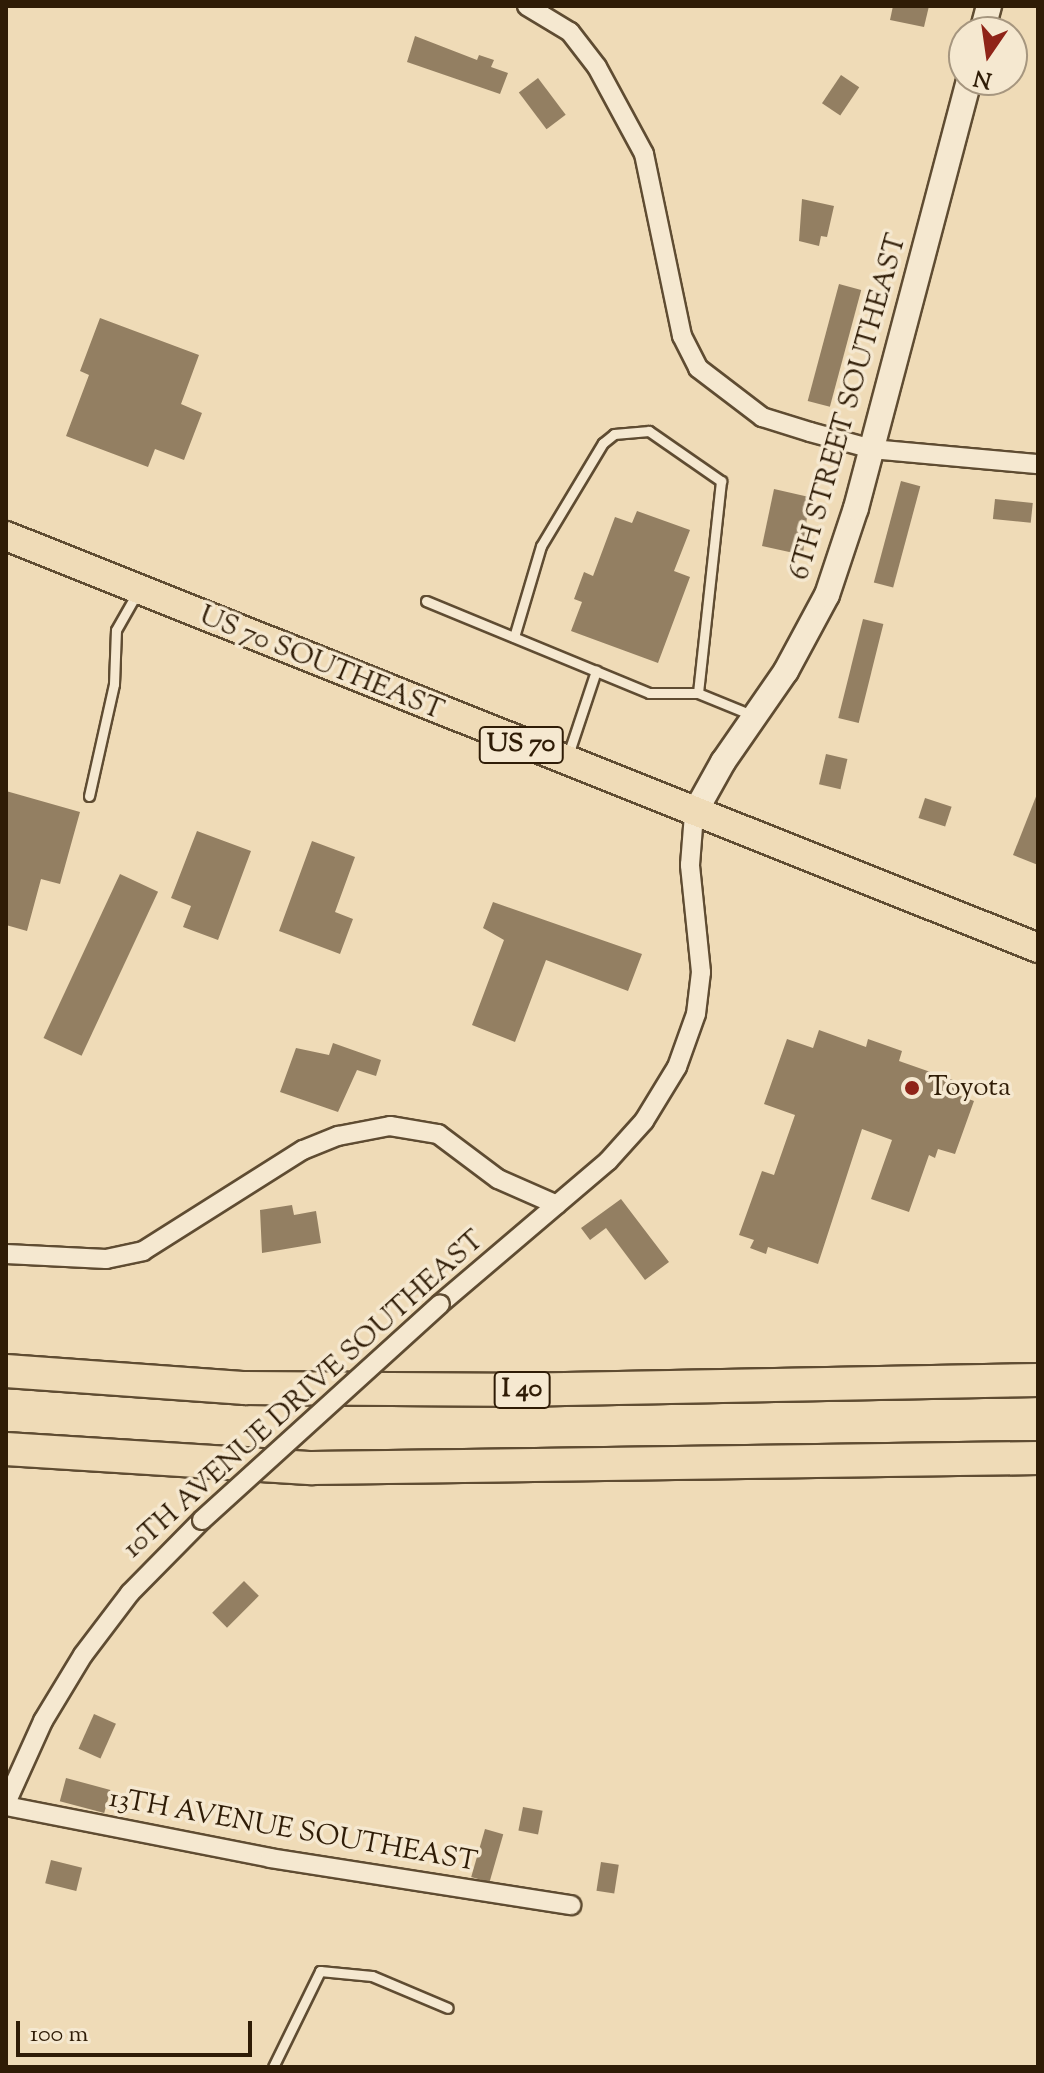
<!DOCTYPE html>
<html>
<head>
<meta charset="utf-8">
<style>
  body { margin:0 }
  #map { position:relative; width:1044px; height:2073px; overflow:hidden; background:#efdbb7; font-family:"Sorts Mill Goudy",serif }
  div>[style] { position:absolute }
  .building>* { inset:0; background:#937f62; transform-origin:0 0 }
  .roads { filter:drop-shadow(2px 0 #5f4c32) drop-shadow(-2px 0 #5f4c32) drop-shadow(0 2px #5f4c32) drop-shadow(0 -2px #5f4c32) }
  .lane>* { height:9px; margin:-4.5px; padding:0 4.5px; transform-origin:4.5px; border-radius:4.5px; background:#f5e8d0 }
  .street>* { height:18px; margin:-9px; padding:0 9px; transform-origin:9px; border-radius:9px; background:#f5e8d0 }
  .secondary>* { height:24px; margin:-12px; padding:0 12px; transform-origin:12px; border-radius:12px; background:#f5e8d0 }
  .primary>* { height:28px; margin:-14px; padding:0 14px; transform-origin:14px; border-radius:14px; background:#efdbb7 }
  .highway>* { height:32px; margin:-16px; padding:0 16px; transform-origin:16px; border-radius:16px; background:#efdbb7 }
  .bridges { filter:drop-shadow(2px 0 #5f4c32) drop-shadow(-2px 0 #5f4c32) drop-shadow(0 2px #5f4c32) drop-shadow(0 -2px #5f4c32) }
  .street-bridge>* { height:18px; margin:-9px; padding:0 9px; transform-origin:9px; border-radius:9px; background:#f5e8d0 }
  .dots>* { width:22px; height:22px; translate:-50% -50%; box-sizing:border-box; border:4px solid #f5e8d0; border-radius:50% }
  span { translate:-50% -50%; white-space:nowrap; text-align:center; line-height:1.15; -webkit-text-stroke:7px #f5e8d0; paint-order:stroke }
  .shield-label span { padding:2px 6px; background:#f5e8d0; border:2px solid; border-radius:6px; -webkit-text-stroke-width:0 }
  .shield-label { font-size:26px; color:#2f1c06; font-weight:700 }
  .street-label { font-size:28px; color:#2f1c06 }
  .poi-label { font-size:28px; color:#2f1c06 }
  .left { translate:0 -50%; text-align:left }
  .frame { position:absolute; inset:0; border:8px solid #2f1c06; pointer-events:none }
  .north { position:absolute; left:948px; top:16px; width:80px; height:80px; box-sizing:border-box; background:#f5e8d0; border:2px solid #a6967f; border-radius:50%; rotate:193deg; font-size:22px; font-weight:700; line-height:32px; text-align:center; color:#2f1c06 }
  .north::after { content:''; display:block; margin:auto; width:28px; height:36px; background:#8f2418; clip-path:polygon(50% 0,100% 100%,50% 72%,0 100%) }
  .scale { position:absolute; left:16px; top:2021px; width:236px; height:36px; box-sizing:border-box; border:4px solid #2f1c06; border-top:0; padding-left:10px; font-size:24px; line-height:28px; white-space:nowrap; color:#2f1c06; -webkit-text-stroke:6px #f5e8d0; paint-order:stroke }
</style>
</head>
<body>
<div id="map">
  <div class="building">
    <div style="clip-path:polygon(893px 6px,929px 6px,924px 27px,890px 20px)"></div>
    <div style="clip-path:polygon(415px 36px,477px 60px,479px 55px,494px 60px,491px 67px,508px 73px,500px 94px,407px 62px)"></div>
    <div style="left:841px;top:75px;width:22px;height:34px;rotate:34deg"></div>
    <div style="left:538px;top:78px;width:46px;height:24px;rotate:53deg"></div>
    <div style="clip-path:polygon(802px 199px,834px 206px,827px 237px,821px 236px,819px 246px,799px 241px)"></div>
    <div style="left:839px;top:284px;width:23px;height:121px;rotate:15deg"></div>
    <div style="clip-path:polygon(100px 318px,199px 355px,181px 404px,202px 413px,184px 460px,155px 449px,148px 467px,66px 436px,89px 375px,80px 371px)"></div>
    <div style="left:901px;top:481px;width:20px;height:105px;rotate:15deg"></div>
    <div style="clip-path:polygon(774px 489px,809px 497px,803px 555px,762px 546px)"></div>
    <div style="left:995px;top:499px;width:38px;height:20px;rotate:6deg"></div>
    <div style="clip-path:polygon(637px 511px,690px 530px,674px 571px,690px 577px,658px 663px,571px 631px,582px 602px,574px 599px,584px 572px,593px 576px,615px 517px,632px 523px)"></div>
    <div style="left:863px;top:619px;width:21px;height:102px;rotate:14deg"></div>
    <div style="left:826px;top:754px;width:22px;height:31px;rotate:13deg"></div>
    <div style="clip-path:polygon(6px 791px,80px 812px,60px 884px,41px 879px,27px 931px,6px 925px)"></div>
    <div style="clip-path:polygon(1037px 794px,1038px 794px,1038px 865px,1013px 855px)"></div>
    <div style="left:925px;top:798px;width:28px;height:21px;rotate:18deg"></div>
    <div style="clip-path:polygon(197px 831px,251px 851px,218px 940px,183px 927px,191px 906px,171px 898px)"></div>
    <div style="clip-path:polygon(312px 841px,355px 857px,335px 912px,353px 919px,340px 954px,279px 931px)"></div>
    <div style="left:120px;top:874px;width:42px;height:181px;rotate:25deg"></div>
    <div style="clip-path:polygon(493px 902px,642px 954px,628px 991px,546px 960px,515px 1042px,472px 1025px,504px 940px,483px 928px)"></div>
    <div style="clip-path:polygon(819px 1030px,866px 1047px,868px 1039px,902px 1051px,899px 1061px,959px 1082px,955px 1094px,974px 1101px,955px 1154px,938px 1149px,935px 1158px,929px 1155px,909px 1212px,871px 1199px,892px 1140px,862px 1129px,818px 1264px,768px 1247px,766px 1254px,750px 1248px,754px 1240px,739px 1235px,762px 1171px,774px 1175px,795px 1115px,764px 1104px,787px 1039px,813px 1048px)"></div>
    <div style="clip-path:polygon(333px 1043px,381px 1060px,376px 1076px,357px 1070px,338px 1112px,280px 1092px,296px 1048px,329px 1055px)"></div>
    <div style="clip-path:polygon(621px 1199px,669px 1262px,645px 1280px,606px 1228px,590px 1240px,581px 1228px)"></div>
    <div style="clip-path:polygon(292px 1205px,294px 1215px,316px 1211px,321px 1243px,262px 1253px,260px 1210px)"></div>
    <div style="left:244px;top:1581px;width:21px;height:45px;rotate:45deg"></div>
    <div style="left:94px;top:1714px;width:24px;height:38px;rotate:24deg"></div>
    <div style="left:66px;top:1778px;width:46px;height:24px;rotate:15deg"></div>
    <div style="left:523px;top:1807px;width:20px;height:24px;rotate:11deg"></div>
    <div style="left:485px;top:1829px;width:19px;height:50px;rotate:16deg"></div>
    <div style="left:51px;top:1860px;width:32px;height:24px;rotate:14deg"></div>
    <div style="left:601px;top:1862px;width:18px;height:29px;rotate:9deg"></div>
  </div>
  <div class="roads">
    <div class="lane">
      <div style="left:426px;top:601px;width:241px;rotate:22.4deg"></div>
      <div style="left:649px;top:693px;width:49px"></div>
      <div style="left:698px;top:693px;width:58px;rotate:22.2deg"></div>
      <div style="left:514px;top:637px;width:95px;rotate:-73.5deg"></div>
      <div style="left:541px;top:546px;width:120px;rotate:-59deg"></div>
      <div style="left:603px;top:443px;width:14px;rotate:-39deg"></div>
      <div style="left:614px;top:434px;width:35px;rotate:-5deg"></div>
      <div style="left:649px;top:431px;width:88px;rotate:34.8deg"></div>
      <div style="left:721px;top:481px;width:213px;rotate:96.2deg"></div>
      <div style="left:568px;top:755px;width:89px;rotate:-71.6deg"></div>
      <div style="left:89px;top:796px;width:115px;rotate:-77.4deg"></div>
      <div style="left:114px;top:684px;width:54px;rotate:-87.9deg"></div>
      <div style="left:116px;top:630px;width:43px;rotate:-60.4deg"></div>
      <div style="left:273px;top:2067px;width:107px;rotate:-63.9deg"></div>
      <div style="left:320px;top:1971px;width:52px;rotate:5.5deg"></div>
      <div style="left:372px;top:1976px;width:82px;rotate:22.8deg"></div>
    </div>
    <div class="street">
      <div style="left:527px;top:6px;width:50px;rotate:31.2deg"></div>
      <div style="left:570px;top:32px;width:44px;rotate:52.4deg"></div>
      <div style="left:597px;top:67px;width:99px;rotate:61.6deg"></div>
      <div style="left:644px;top:154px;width:186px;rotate:78.2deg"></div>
      <div style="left:682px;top:336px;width:36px;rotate:63deg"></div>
      <div style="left:698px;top:368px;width:81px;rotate:37.4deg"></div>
      <div style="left:762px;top:417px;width:50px;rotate:17.4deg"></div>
      <div style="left:810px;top:432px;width:64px;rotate:15.3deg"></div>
      <div style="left:872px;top:449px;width:167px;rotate:5.2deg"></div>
      <div style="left:6px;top:1254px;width:100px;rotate:2.9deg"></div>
      <div style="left:106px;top:1259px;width:38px;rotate:-12deg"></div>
      <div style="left:143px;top:1251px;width:189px;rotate:-32.3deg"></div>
      <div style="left:303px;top:1150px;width:38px;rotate:-22deg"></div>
      <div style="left:338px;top:1136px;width:53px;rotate:-10.9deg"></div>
      <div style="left:390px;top:1126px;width:49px;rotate:9.5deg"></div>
      <div style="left:438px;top:1134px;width:75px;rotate:36.9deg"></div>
      <div style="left:498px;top:1179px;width:64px;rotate:23.8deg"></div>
      <div style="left:440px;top:1304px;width:221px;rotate:-40.4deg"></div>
      <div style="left:608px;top:1161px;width:54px;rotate:-48deg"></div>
      <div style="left:644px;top:1121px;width:63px;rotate:-58.6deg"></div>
      <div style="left:677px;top:1067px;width:56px;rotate:-70.3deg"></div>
      <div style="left:696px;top:1014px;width:42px;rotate:-83.2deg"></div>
      <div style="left:701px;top:972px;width:108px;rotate:-95.9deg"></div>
      <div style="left:690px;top:865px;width:51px;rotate:-85.5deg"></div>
      <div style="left:6px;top:1803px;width:90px;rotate:-65.7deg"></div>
      <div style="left:43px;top:1721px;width:77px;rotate:-58.8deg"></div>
      <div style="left:83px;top:1655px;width:78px;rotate:-52.8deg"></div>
      <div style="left:130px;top:1593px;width:103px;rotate:-45.4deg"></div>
      <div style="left:6px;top:1806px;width:269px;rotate:11.1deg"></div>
      <div style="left:270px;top:1858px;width:305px;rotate:8.9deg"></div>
    </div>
    <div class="secondary">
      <div style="left:982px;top:32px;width:27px;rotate:-75deg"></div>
      <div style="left:694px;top:814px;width:60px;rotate:-60.9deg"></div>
      <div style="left:723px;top:762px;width:111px;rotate:-55.3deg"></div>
      <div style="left:786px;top:671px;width:86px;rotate:-61.7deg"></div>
      <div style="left:827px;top:595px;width:92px;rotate:-71.6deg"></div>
      <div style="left:856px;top:508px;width:443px;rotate:-75.2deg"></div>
    </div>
    <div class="primary">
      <div style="left:6px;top:536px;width:1111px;rotate:21.76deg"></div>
    </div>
    <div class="highway">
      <div style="left:6px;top:1371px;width:240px;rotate:4.1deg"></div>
      <div style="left:245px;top:1388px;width:268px;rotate:0.4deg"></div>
      <div style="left:513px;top:1390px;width:525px;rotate:-1.09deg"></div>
      <div style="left:6px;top:1449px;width:307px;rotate:3.6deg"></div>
      <div style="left:312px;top:1468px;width:726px;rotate:-0.79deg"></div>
    </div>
  </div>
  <div class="bridges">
    <div class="street-bridge">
      <div style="left:202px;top:1520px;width:321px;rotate:-42.2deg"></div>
    </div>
  </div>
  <div class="dots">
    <div style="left:912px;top:1088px;background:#8f2418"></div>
  </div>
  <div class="shield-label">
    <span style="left:521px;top:745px">US 70</span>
    <span style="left:522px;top:1390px">I 40</span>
  </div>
  <div class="street-label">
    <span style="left:849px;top:407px;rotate:-74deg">6TH STREET SOUTHEAST</span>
    <span style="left:321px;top:664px;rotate:22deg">US 70 SOUTHEAST</span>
    <span style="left:304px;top:1395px;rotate:-42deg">10TH AVENUE DRIVE SOUTHEAST</span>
    <span style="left:293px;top:1831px;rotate:10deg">13TH AVENUE SOUTHEAST</span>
  </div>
  <div class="poi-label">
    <span class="left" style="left:928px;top:1088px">Toyota</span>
  </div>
  <div class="frame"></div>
  <div class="north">N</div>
  <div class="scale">100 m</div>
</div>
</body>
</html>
